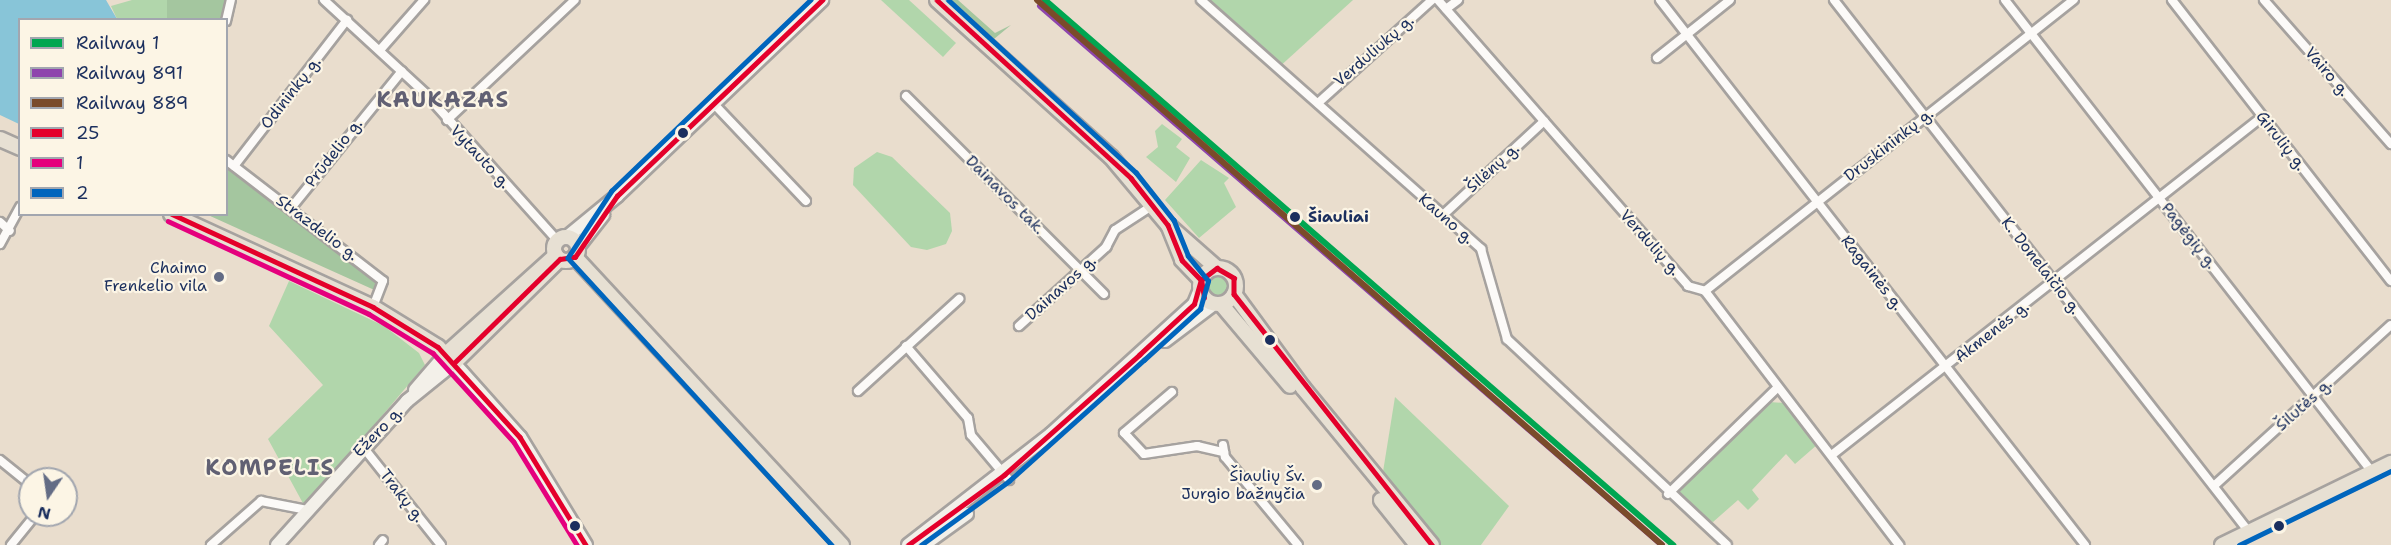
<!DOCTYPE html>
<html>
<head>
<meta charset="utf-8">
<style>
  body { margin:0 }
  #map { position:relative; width:2391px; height:545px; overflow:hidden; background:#e9ddcd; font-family:"Shantell Sans",sans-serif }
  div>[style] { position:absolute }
  .green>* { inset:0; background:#b1d6ab }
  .round { border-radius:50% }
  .forest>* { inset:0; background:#a4c69f; transform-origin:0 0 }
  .water>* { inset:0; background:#88c5d8 }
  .roads { filter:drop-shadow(2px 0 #a6a29f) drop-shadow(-2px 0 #a6a29f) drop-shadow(0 2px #a6a29f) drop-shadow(0 -2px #a6a29f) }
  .minor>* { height:8px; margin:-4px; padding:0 4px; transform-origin:4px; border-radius:4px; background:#fcfaf8 }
  .secondary>* { height:12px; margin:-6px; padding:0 6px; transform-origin:6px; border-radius:6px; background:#f3f0e9 }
  .primary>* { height:14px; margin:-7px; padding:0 7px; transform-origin:7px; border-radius:7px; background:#e7e0d3 }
  .primary>.ring { margin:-7px; padding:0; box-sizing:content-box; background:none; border:14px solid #e7e0d3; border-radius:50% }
  .trunk>* { height:14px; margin:-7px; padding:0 7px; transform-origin:7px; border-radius:7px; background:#e7e0d3 }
  .trunk>.ring { margin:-7px; padding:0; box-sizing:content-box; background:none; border:14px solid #e7e0d3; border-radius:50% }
  .bus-1>* { height:4.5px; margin:-2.25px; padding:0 2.25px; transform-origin:2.25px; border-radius:2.25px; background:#e4002b }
  .bus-2>* { height:4.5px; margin:-2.25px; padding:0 2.25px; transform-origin:2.25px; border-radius:2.25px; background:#e5007d }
  .bus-3>* { height:4.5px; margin:-2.25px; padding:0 2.25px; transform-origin:2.25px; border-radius:2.25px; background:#0065bd }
  .rail-1>* { height:6px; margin:-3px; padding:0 3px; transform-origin:3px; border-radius:3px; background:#00a651 }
  .rail-2>* { height:6px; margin:-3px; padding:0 3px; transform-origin:3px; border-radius:3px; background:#8e44ad }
  .rail-3>* { height:6px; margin:-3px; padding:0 3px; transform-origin:3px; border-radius:3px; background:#7a4b2a }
  .dots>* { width:16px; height:16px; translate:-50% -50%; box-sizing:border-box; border:3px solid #fcf5e5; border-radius:50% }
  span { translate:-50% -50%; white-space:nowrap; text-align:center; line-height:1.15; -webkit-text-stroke:4.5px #fcf5e5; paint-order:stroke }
  .street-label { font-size:16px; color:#1b2f5e }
  .stop-label { font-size:16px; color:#1b2f5e; font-weight:700 }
  .left { translate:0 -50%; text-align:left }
  .poi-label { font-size:16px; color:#1b2f5e }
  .right { translate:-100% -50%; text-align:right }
  .district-label { font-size:22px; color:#616073; font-weight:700; letter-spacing:1.5px }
  .legend { position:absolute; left:18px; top:18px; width:210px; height:198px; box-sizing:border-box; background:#fcf5e5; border:2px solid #a2a6af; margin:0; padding:8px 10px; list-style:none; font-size:18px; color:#1b2f5e }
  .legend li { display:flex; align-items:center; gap:12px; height:30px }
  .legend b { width:30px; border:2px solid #a2a6af }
  .north { position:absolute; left:18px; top:467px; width:60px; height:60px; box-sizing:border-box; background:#fcf5e5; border:2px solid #a2a6af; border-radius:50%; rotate:193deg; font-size:16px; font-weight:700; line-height:24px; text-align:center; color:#1b2f5e }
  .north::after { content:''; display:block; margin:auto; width:21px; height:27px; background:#636c85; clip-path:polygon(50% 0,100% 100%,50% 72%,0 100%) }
</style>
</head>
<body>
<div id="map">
  <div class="green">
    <div style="clip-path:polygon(132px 0,231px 0,226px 20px,117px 19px,111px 6px)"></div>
    <div style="clip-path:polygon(881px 0,909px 0,956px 43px,943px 57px)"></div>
    <div style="clip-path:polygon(1201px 0,1353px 0,1277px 69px)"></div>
    <div style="clip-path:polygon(1162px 124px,1182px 139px,1176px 147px,1190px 158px,1176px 182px,1146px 157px,1158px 147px,1155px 131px)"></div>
    <div style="clip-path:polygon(877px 152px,892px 157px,950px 213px,952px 231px,946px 244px,927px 250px,911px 247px,853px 185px,854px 168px)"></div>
    <div style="clip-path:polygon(1201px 160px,1229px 178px,1224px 183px,1236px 207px,1199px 238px,1165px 200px)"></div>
    <div class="round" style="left:1206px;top:276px;width:22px;height:22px"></div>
    <div style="clip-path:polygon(289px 281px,384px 326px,419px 353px,425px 365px,305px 507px,268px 439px,323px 385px,269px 326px)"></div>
    <div style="clip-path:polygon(1395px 397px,1509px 506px,1481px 545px,1437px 545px,1382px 478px)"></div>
    <div style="clip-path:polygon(1769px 402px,1784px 403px,1818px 444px,1795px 464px,1786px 454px,1752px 490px,1759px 499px,1748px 510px,1738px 500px,1713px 522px,1701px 517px,1678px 494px,1679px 487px)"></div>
  </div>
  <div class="forest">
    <div style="left:167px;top:0;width:64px;height:20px"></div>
    <div style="clip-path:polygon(951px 0,958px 0,995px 33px,1011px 25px,994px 39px)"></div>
    <div style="clip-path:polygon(227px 160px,383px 281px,381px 293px,208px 215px,226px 214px)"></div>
  </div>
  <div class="water">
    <div style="clip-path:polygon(0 0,106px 0,117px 19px,20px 20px,19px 124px,0 115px)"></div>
  </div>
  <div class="roads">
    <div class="minor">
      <div style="left:324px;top:0;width:137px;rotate:42.6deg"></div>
      <div style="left:425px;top:93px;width:198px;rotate:48.1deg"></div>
      <div style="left:1201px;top:0;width:375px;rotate:41.6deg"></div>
      <div style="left:1481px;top:249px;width:94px;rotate:73.9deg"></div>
      <div style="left:1507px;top:339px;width:301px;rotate:43.1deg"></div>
      <div style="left:1438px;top:0;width:380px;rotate:48.8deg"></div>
      <div style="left:1688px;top:286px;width:18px;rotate:16deg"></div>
      <div style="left:1705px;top:291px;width:320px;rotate:52.6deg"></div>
      <div style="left:1660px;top:0;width:691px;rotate:52.05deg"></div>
      <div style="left:1834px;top:0;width:675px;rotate:52.04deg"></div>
      <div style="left:2005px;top:0;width:598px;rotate:52.13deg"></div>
      <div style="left:2172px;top:0;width:356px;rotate:52.1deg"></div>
      <div style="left:2264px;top:0;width:192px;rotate:48.6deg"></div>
      <div style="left:1446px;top:9px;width:15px;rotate:-37deg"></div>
      <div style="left:226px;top:21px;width:22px;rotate:-77deg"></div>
      <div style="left:380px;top:50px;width:67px;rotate:-48.7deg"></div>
      <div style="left:1657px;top:58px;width:93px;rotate:-38.5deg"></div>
      <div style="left:906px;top:96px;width:280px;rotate:45deg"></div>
      <div style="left:713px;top:103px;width:135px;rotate:46.5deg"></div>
      <div style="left:1318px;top:103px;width:154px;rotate:-42.1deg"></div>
      <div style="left:447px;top:120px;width:175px;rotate:-43.2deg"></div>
      <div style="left:226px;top:160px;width:198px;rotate:37.6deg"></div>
      <div style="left:383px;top:281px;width:28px;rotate:111deg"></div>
      <div style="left:234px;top:166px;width:185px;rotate:-52.3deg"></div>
      <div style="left:291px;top:208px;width:176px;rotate:-51deg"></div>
      <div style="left:1443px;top:215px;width:138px;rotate:-42.9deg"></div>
      <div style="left:0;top:222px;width:13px;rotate:42deg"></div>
      <div style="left:0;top:244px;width:42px;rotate:-61.6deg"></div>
      <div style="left:1705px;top:291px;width:470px;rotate:-38.3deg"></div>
      <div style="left:1019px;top:326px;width:118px;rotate:-42.2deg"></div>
      <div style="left:1106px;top:247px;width:19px;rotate:-62deg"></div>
      <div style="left:1115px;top:230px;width:45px;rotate:-33.3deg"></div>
      <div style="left:906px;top:346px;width:95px;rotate:49.3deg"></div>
      <div style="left:968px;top:418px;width:17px;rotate:80deg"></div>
      <div style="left:971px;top:435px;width:59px;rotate:49.8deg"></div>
      <div style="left:858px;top:391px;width:137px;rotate:-42.3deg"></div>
      <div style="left:1172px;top:392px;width:63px;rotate:139.5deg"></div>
      <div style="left:1124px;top:433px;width:6px;rotate:45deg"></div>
      <div style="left:1128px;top:437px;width:23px;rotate:47deg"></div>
      <div style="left:1144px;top:454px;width:54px;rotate:-8.6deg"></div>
      <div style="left:1197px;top:446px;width:28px;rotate:13deg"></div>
      <div style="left:1223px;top:445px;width:12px;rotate:81deg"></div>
      <div style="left:1225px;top:457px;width:114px;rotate:50.3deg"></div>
      <div style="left:363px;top:447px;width:125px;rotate:51.5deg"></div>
      <div style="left:1833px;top:454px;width:546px;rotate:-38.15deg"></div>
      <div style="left:0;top:460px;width:38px;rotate:39deg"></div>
      <div style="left:2216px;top:484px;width:236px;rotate:-42.3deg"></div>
      <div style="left:1668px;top:494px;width:152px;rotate:-44.2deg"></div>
      <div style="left:11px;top:545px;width:38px;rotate:-51deg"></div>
      <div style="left:211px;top:545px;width:67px;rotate:-41.3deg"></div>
      <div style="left:261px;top:501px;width:47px;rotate:11.1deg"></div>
      <div style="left:379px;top:545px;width:6px;rotate:-51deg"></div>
    </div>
    <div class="secondary">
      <div style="left:567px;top:237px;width:65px;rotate:-39.4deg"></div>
      <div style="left:617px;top:196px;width:284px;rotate:-43.7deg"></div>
      <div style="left:578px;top:247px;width:41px;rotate:-52deg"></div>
      <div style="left:1165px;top:341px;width:61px;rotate:-37.1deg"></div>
      <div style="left:415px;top:390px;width:48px;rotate:-49.3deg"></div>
      <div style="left:277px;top:545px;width:194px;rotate:-47.9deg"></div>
      <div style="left:407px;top:401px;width:60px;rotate:-39deg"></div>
      <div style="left:454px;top:363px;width:99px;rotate:48.3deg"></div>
      <div style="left:520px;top:437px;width:127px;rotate:58.6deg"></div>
      <div style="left:908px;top:545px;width:181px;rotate:-37.8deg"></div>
      <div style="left:1051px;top:434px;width:193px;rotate:-42.3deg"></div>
      <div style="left:1194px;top:304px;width:16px;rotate:-68deg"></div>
      <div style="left:924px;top:545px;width:53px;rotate:-35.8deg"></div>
    </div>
    <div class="primary">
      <div style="left:937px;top:0;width:234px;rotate:42.1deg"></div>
      <div style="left:1111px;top:157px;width:89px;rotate:50deg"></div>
      <div style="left:1168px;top:225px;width:65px;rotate:41.3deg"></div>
      <div style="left:1169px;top:227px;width:35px;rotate:68deg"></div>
      <div style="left:1182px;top:260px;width:28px;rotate:46deg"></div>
      <div class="ring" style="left:1200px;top:268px;width:22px;height:22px"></div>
      <div style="left:1234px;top:294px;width:117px;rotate:53.7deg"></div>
      <div style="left:1303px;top:388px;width:203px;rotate:50.6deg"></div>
      <div style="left:1221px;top:304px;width:107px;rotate:49.9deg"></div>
      <div style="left:1381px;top:500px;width:58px;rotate:51.3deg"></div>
    </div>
    <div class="trunk">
      <div style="left:0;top:139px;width:22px;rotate:24deg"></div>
      <div style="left:171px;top:214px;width:222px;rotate:24.7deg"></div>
      <div style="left:373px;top:307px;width:76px;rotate:31.6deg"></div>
      <div style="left:438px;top:347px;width:23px;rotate:45deg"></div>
      <div style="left:454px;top:363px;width:148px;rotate:-44.5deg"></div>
      <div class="ring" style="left:554px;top:237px;width:10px;height:10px"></div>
      <div style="left:575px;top:257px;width:393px;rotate:47.2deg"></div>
      <div style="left:446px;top:354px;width:148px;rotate:-42deg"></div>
      <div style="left:2222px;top:545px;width:188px;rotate:-25.9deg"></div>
    </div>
  </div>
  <div class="bus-1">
    <div style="left:937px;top:0;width:263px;rotate:42.5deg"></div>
    <div style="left:1131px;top:178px;width:60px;rotate:51.8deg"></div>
    <div style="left:1168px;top:225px;width:38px;rotate:68deg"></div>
    <div style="left:1182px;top:260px;width:28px;rotate:46deg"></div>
    <div style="left:172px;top:214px;width:221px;rotate:24.8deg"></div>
    <div style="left:373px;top:307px;width:76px;rotate:31.6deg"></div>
    <div style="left:438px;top:347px;width:122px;rotate:47.7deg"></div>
    <div style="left:520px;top:437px;width:127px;rotate:58.6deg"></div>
    <div style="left:560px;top:259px;width:15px;rotate:-8deg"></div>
    <div style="left:575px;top:257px;width:74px;rotate:-55.5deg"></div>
    <div style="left:617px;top:196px;width:284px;rotate:-43.7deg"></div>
    <div style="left:1234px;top:294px;width:320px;rotate:51.7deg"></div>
    <div style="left:1204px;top:298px;width:18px;rotate:-99deg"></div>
    <div style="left:1201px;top:280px;width:20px;rotate:-37deg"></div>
    <div style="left:1217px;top:268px;width:20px;rotate:30deg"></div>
    <div style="left:1234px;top:278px;width:16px;rotate:90deg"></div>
    <div style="left:454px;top:363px;width:148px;rotate:-44.5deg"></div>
    <div style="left:908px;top:545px;width:119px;rotate:-36.1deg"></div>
    <div style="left:1004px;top:475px;width:181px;rotate:-41.6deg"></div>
    <div style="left:1139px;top:355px;width:75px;rotate:-42.8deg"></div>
    <div style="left:1194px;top:304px;width:25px;rotate:-74deg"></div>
  </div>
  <div class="bus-2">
    <div style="left:168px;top:221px;width:221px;rotate:24.8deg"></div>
    <div style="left:369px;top:314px;width:75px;rotate:31.4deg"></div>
    <div style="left:433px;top:353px;width:120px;rotate:47.7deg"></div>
    <div style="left:514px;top:442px;width:121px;rotate:58.5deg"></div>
  </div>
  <div class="bus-3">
    <div style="left:811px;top:0;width:276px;rotate:136.2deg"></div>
    <div style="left:612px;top:191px;width:80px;rotate:123.3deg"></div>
    <div style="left:568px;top:258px;width:390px;rotate:47.4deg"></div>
    <div style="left:921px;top:545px;width:109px;rotate:-36deg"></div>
    <div style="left:1009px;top:481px;width:181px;rotate:-41.9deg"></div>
    <div style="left:1144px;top:360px;width:76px;rotate:-42.3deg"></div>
    <div style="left:1200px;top:309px;width:29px;rotate:-74deg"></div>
    <div style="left:1208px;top:281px;width:32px;rotate:-129deg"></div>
    <div style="left:1188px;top:256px;width:38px;rotate:-112deg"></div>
    <div style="left:1174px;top:221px;width:61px;rotate:-128.4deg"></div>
    <div style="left:1136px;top:173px;width:255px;rotate:-137.4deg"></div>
    <div style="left:2239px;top:545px;width:169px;rotate:-26deg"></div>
  </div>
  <div class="rail-1">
    <div style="left:1045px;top:0;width:832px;rotate:40.95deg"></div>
  </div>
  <div class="rail-2">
    <div style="left:1040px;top:6px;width:823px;rotate:40.91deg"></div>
  </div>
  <div class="rail-3">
    <div style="left:1037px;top:0;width:829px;rotate:41.09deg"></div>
  </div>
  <div class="dots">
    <div style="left:683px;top:133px;background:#1b2f5e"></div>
    <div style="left:1295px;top:217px;background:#1b2f5e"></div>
    <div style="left:219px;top:277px;background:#636c85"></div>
    <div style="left:1270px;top:340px;background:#1b2f5e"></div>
    <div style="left:1317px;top:485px;background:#636c85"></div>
    <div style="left:575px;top:526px;background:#1b2f5e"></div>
    <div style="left:2279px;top:526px;background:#1b2f5e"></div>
  </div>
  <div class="street-label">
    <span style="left:1374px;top:51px;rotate:-41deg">Verduliukų g.</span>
    <span style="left:2327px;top:72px;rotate:49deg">Vairo g.</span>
    <span style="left:291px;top:93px;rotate:-52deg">Odininkų g.</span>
    <span style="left:2281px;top:141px;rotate:52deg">Girulių g.</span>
    <span style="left:1889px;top:145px;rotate:-38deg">Druskininkų g.</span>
    <span style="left:334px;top:153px;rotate:-52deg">Prūdelio g.</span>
    <span style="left:480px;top:157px;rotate:47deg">Vytauto g.</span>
    <span style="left:1493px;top:168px;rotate:-42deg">Šilėnų g.</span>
    <span style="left:1005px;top:195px;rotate:45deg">Dainavos tak.</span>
    <span style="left:1446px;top:219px;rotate:41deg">Kauno g.</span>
    <span style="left:317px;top:228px;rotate:37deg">Strazdelio g.</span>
    <span style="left:2189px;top:236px;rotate:52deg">Pagėgių g.</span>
    <span style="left:1650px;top:243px;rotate:48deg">Verdulių g.</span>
    <span style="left:2041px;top:266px;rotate:52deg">K. Donelaičio g.</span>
    <span style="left:1872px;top:273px;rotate:52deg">Ragainės g.</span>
    <span style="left:1061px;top:288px;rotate:-42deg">Dainavos g.</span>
    <span style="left:1992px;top:332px;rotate:-38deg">Akmenės g.</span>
    <span style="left:2304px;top:405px;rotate:-42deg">Šilutės g.</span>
    <span style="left:378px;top:432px;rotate:-46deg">Ežero g.</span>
    <span style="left:402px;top:496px;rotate:52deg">Trakų g.</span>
  </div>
  <div class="stop-label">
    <span class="left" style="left:1308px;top:217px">Šiauliai</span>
  </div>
  <div class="poi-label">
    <span class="right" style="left:207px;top:277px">Chaimo<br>Frenkelio vila</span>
    <span class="right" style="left:1305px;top:485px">Šiaulių Šv.<br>Jurgio bažnyčia</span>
  </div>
  <div class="district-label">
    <span style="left:443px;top:100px">KAUKAZAS</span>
    <span style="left:270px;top:468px">KOMPELIS</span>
  </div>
  <ul class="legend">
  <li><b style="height:8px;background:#00a651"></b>Railway 1</li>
  <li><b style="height:8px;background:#8e44ad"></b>Railway 891</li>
  <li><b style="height:8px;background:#7a4b2a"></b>Railway 889</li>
  <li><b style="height:8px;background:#e4002b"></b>25</li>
  <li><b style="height:8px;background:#e5007d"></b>1</li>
  <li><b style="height:8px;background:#0065bd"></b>2</li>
  </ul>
  <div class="north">N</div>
</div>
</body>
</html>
